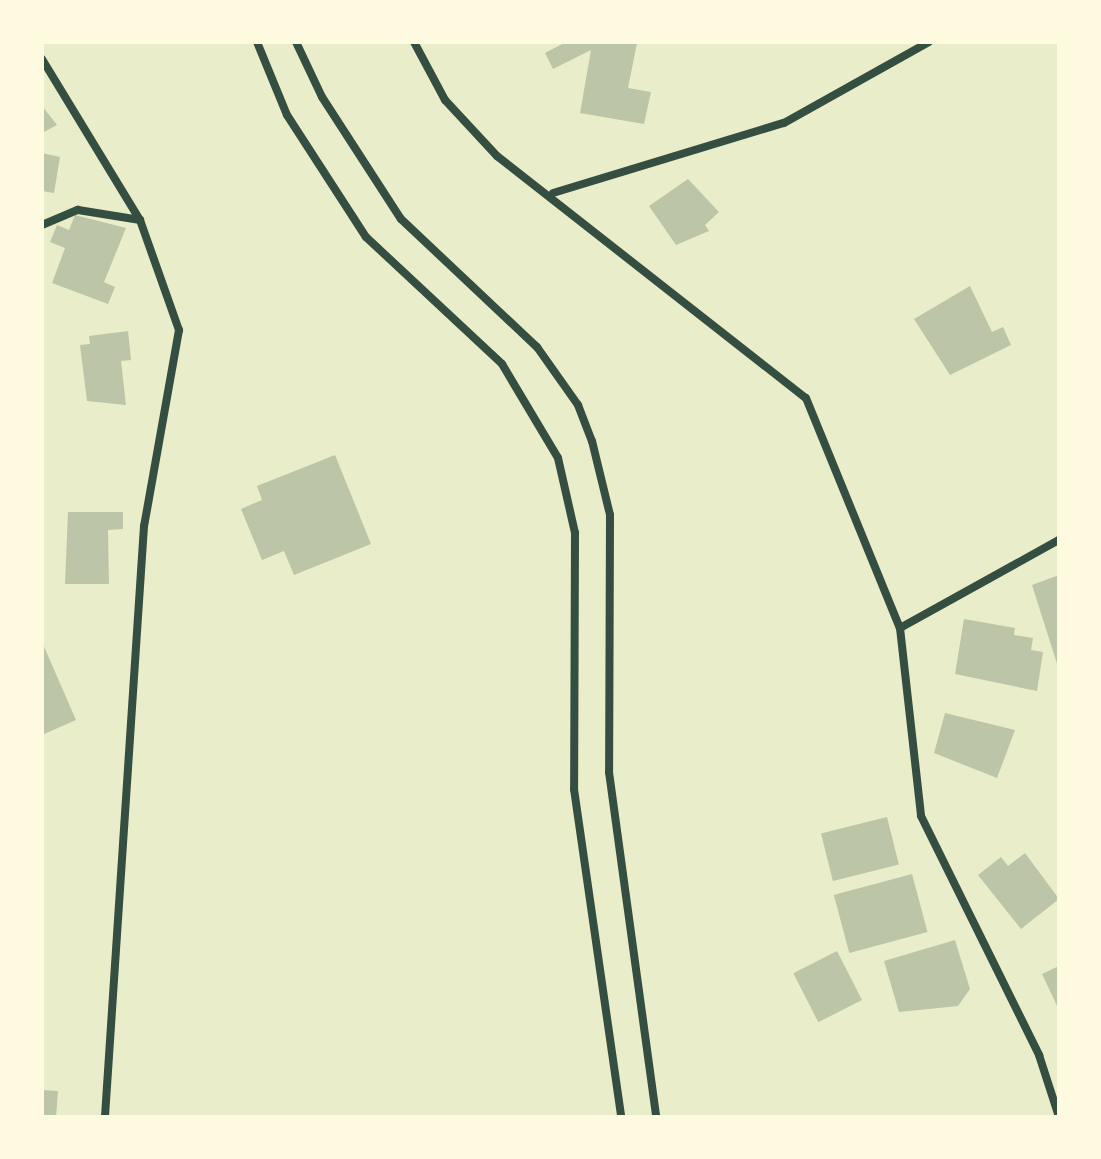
<!DOCTYPE html>
<html>
<head>
<meta charset="utf-8">
<style>
  body { margin:0 }
  #map { position:relative; width:1101px; height:1159px; overflow:hidden; background:#e9edc9; font-family:"Sofia Sans Condensed",sans-serif }
  div>[style] { position:absolute }
  .building>* { inset:0; background:#bcc5a7; transform-origin:0 0 }
  .minor>* { height:8px; margin:-4px; padding:0 4px; transform-origin:4px; border-radius:4px; background:#344e41 }
  span { translate:-50% -50%; white-space:nowrap; text-align:center; line-height:1.15; -webkit-text-stroke:6px #fefae0; paint-order:stroke }
  .frame { position:absolute; inset:0; border:44px solid #fefae0; pointer-events:none }
</style>
</head>
<body>
<div id="map">
  <div class="building">
    <div style="clip-path:polygon(566px 42px,637px 43px,628px 88px,651px 92px,644px 124px,580px 113px,591px 50px,553px 69px,545px 53px)"></div>
    <div style="clip-path:polygon(42px 106px,57px 125px,42px 133px)"></div>
    <div style="clip-path:polygon(42px 153px,60px 157px,54px 193px,42px 191px)"></div>
    <div style="clip-path:polygon(688px 179px,719px 212px,705px 225px,709px 231px,676px 245px,649px 206px)"></div>
    <div style="clip-path:polygon(75px 215px,126px 228px,104px 282px,115px 287px,108px 304px,52px 283px,65px 248px,50px 242px,57px 225px,69px 230px)"></div>
    <div style="clip-path:polygon(970px 286px,992px 332px,1003px 327px,1011px 345px,950px 375px,914px 319px)"></div>
    <div style="clip-path:polygon(128px 331px,131px 360px,121px 361px,126px 405px,87px 401px,80px 345px,90px 344px,89px 336px)"></div>
    <div style="clip-path:polygon(335px 455px,371px 544px,294px 575px,284px 551px,262px 560px,241px 509px,262px 500px,257px 486px)"></div>
    <div style="clip-path:polygon(68px 512px,123px 512px,123px 529px,108px 530px,109px 584px,65px 584px)"></div>
    <div style="clip-path:polygon(1059px 575px,1059px 670px,1032px 585px)"></div>
    <div style="clip-path:polygon(964px 619px,1015px 628px,1014px 635px,1033px 638px,1031px 650px,1043px 652px,1037px 691px,955px 674px)"></div>
    <div style="clip-path:polygon(42px 642px,76px 720px,42px 735px)"></div>
    <div style="clip-path:polygon(945px 713px,1015px 730px,997px 778px,934px 753px)"></div>
    <div style="left:887px;top:817px;width:49px;height:68px;rotate:76deg"></div>
    <div style="clip-path:polygon(1025px 853px,1059px 899px,1021px 929px,978px 875px,1001px 857px,1008px 866px)"></div>
    <div style="left:912px;top:874px;width:60px;height:81px;rotate:75deg"></div>
    <div style="clip-path:polygon(955px 940px,970px 989px,958px 1006px,899px 1012px,884px 961px)"></div>
    <div style="left:837px;top:951px;width:55px;height:49px;rotate:63deg"></div>
    <div style="clip-path:polygon(1059px 966px,1059px 1010px,1042px 974px)"></div>
    <div style="clip-path:polygon(42px 1090px,58px 1091px,56px 1117px,42px 1117px)"></div>
  </div>
  <div class="minor">
    <div style="left:257px;top:42px;width:79px;rotate:67.7deg"></div>
    <div style="left:287px;top:115px;width:145px;rotate:57.1deg"></div>
    <div style="left:366px;top:237px;width:186px;rotate:43deg"></div>
    <div style="left:502px;top:364px;width:109px;rotate:59.2deg"></div>
    <div style="left:558px;top:458px;width:77px;rotate:77.2deg"></div>
    <div style="left:575px;top:533px;width:256px;rotate:90.2deg"></div>
    <div style="left:574px;top:789px;width:331px;rotate:81.8deg"></div>
    <div style="left:296px;top:42px;width:61px;rotate:64.7deg"></div>
    <div style="left:322px;top:97px;width:145px;rotate:57.1deg"></div>
    <div style="left:401px;top:219px;width:187px;rotate:43.3deg"></div>
    <div style="left:537px;top:347px;width:71px;rotate:54.7deg"></div>
    <div style="left:578px;top:405px;width:39px;rotate:69deg"></div>
    <div style="left:592px;top:441px;width:76px;rotate:76.3deg"></div>
    <div style="left:610px;top:515px;width:257px;rotate:90.2deg"></div>
    <div style="left:609px;top:772px;width:348px;rotate:82.2deg"></div>
    <div style="left:414px;top:42px;width:66px;rotate:61.9deg"></div>
    <div style="left:445px;top:100px;width:76px;rotate:47.1deg"></div>
    <div style="left:497px;top:156px;width:392px;rotate:38.1deg"></div>
    <div style="left:806px;top:398px;width:248px;rotate:67.8deg"></div>
    <div style="left:900px;top:628px;width:189px;rotate:83.6deg"></div>
    <div style="left:921px;top:816px;width:267px;rotate:63.7deg"></div>
    <div style="left:1039px;top:1055px;width:65px;rotate:72.1deg"></div>
    <div style="left:42px;top:59px;width:188px;rotate:58.7deg"></div>
    <div style="left:140px;top:220px;width:117px;rotate:70.5deg"></div>
    <div style="left:179px;top:330px;width:199px;rotate:100.1deg"></div>
    <div style="left:144px;top:526px;width:592px;rotate:93.78deg"></div>
    <div style="left:553px;top:193px;width:241px;rotate:-16.9deg"></div>
    <div style="left:784px;top:123px;width:166px;rotate:-29.2deg"></div>
    <div style="left:42px;top:225px;width:39px;rotate:-23deg"></div>
    <div style="left:78px;top:210px;width:63px;rotate:9.2deg"></div>
    <div style="left:900px;top:628px;width:182px;rotate:-29deg"></div>
  </div>
  <div class="frame"></div>
</div>
</body>
</html>
